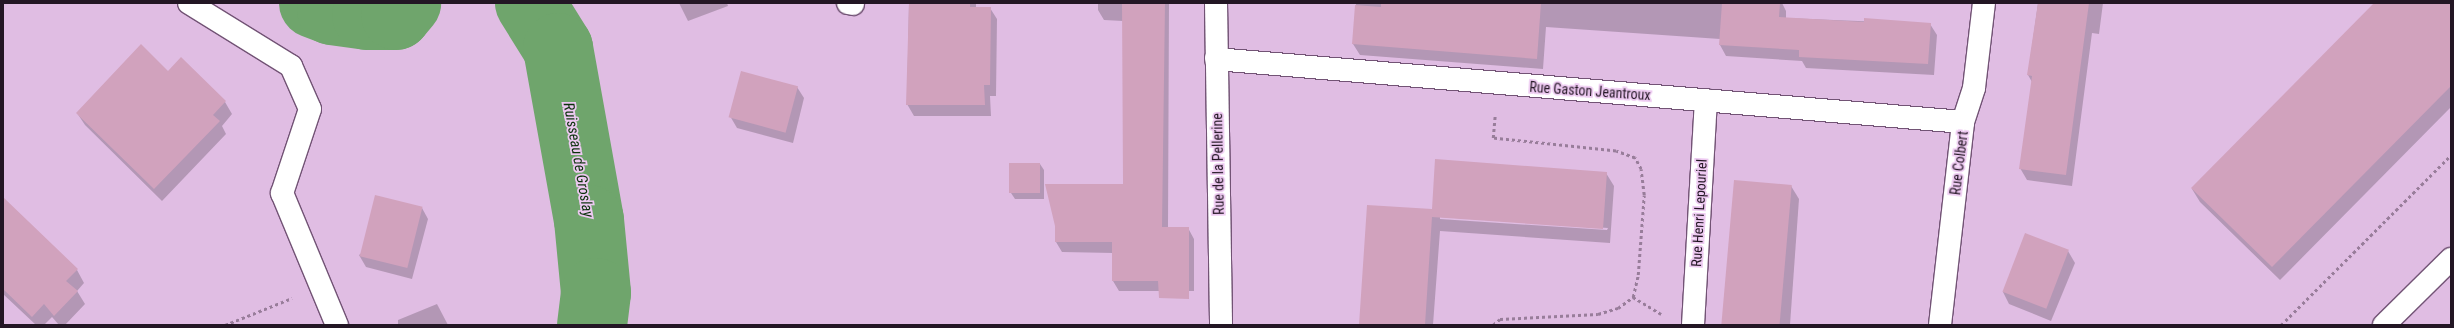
<!DOCTYPE html>
<html>
<head>
<meta charset="utf-8">
<style>
  body { margin:0 }
  #map { position:relative; width:2454px; height:328px; overflow:hidden; background:#e0bde3; font-family:"Roboto Condensed",sans-serif }
  div>[style] { position:absolute }
  .shadow>* { inset:0; background:#0003 }
  .river>* { height:70px; margin:-35px; padding:0 35px; transform-origin:35px; border-radius:35px; background:#6fa56c }
  .building>* { inset:0; background:#d1a2bd; transform-origin:0 0 }
  .path>* { height:2.5px; margin-top:-1.25px; transform-origin:0; background:repeating-linear-gradient(90deg,#987d9a 0 3px,transparent 0 6px) }
  .roads { filter:drop-shadow(1px 0 #725375) drop-shadow(-1px 0 #725375) drop-shadow(0 1px #725375) drop-shadow(0 -1px #725375) }
  .minor>* { height:22px; margin:-11px; padding:0 11px; transform-origin:11px; border-radius:11px; background:#fff }
  span { translate:-50% -50%; white-space:nowrap; text-align:center; line-height:1.15; -webkit-text-stroke:3.5px #edc9f1; paint-order:stroke }
  .street-label { font-size:14px; color:#231624 }
  .water-label { font-size:15px; color:#0b320c; font-style:italic }
  .frame { position:absolute; inset:0; border:4px solid #231624; pointer-events:none }
</style>
</head>
<body>
<div id="map">
  <div class="shadow">
    <div style="clip-path:polygon(679px 3px,727px 3px,728px 6px,688px 21px)"></div>
    <div style="clip-path:polygon(909px 3px,976px 3px,976px 8px,990px 8px,997px 19px,996px 96px,990px 96px,991px 116px,914px 116px,907px 104px)"></div>
    <div style="clip-path:polygon(1098px 3px,1169px 3px,1168px 228px,1188px 228px,1194px 239px,1194px 291px,1119px 291px,1113px 281px,1113px 253px,1062px 252px,1056px 242px,1124px 185px,1123px 21px,1104px 20px,1098px 10px)"></div>
    <div style="clip-path:polygon(1356px 3px,1782px 3px,1786px 11px,1786px 18px,1930px 24px,1937px 35px,1934px 75px,1806px 68px,1802px 61px,1726px 56px,1720px 45px,1720px 39px,1546px 27px,1543px 69px,1360px 55px,1353px 44px)"></div>
    <div style="clip-path:polygon(2038px 3px,2103px 3px,2099px 34px,2092px 33px,2072px 186px,2027px 180px,2020px 168px,2032px 82px,2028px 75px)"></div>
    <div style="clip-path:polygon(2372px 3px,2451px 3px,2451px 107px,2280px 280px,2200px 202px,2192px 189px,2374px 5px)"></div>
    <div style="clip-path:polygon(168px 73px,225px 102px,232px 114px,222px 126px,226px 134px,162px 201px,85px 125px,77px 113px)"></div>
    <div style="clip-path:polygon(797px 87px,804px 98px,793px 143px,737px 128px,730px 116px)"></div>
    <div style="clip-path:polygon(1040px 164px,1044px 170px,1044px 199px,1015px 199px,1011px 193px)"></div>
    <div style="clip-path:polygon(evenodd,1606px 173px,1614px 186px,1610px 243px,1440px 231px,1433px 325px,1360px 325px,1433px 210px,1606px 173px,1440px 217px,1608px 228px,1607px 230px,1440px 219px,1440px 217px)"></div>
    <div style="clip-path:polygon(1791px 186px,1799px 199px,1790px 325px,1725px 325px)"></div>
    <div style="clip-path:polygon(3px 199px,77px 270px,84px 283px,77px 291px,85px 304px,65px 325px,59px 325px,52px 317px,44px 325px,36px 325px,3px 294px)"></div>
    <div style="clip-path:polygon(422px 208px,428px 219px,412px 279px,366px 267px,359px 255px)"></div>
    <div style="clip-path:polygon(2068px 251px,2075px 263px,2051px 321px,2009px 304px,2003px 292px)"></div>
    <div style="clip-path:polygon(437px 304px,448px 325px,398px 325px,398px 320px)"></div>
  </div>
  <div class="river">
    <div style="left:314px;top:3px;width:19px;rotate:21deg"></div>
    <div style="left:332px;top:10px;width:35px;rotate:8deg"></div>
    <div style="left:367px;top:15px;width:29px"></div>
    <div style="left:396px;top:15px;width:16px;rotate:-50deg"></div>
    <div style="left:530px;top:3px;width:53px;rotate:58.1deg"></div>
    <div style="left:558px;top:48px;width:175px;rotate:79.8deg"></div>
    <div style="left:589px;top:220px;width:73px;rotate:84.5deg"></div>
    <div style="left:596px;top:293px;width:32px;rotate:97deg"></div>
  </div>
  <div class="building">
    <div style="clip-path:polygon(909px 3px,970px 3px,970px 7px,991px 7px,990px 85px,984px 85px,985px 105px,906px 105px)"></div>
    <div style="clip-path:polygon(1122px 3px,1165px 3px,1162px 227px,1189px 227px,1189px 299px,1159px 298px,1158px 281px,1112px 281px,1112px 242px,1055px 242px,1055px 226px,1045px 184px,1123px 184px)"></div>
    <div style="clip-path:polygon(1381px 3px,1541px 3px,1537px 59px,1352px 44px,1355px 5px,1381px 7px)"></div>
    <div style="clip-path:polygon(1722px 3px,1780px 3px,1779px 17px,1864px 22px,1864px 18px,1931px 23px,1928px 64px,1799px 57px,1799px 50px,1719px 45px)"></div>
    <div style="clip-path:polygon(2038px 3px,2089px 3px,2066px 175px,2019px 169px,2032px 76px,2027px 75px)"></div>
    <div style="clip-path:polygon(2374px 3px,2451px 3px,2451px 86px,2272px 267px,2191px 188px)"></div>
    <div style="clip-path:polygon(141px 44px,168px 71px,181px 57px,226px 101px,213px 115px,220px 121px,154px 189px,76px 113px)"></div>
    <div style="left:741px;top:71px;width:59px;height:48px;rotate:15deg"></div>
    <div style="clip-path:polygon(1435px 159px,1607px 172px,1603px 229px,1432px 217px,1425px 325px,1359px 325px,1367px 205px,1432px 209px)"></div>
    <div style="left:1009px;top:163px;width:31px;height:30px"></div>
    <div style="left:1734px;top:180px;width:58px;height:145px;rotate:5deg"></div>
    <div style="left:375px;top:195px;width:49px;height:63px;rotate:14deg"></div>
    <div style="clip-path:polygon(3px 197px,78px 269px,66px 281px,78px 291px,54px 316px,44px 304px,32px 317px,3px 289px)"></div>
    <div style="left:2025px;top:233px;width:47px;height:63px;rotate:21deg"></div>
  </div>
  <div class="path">
    <div style="left:1633px;top:297px;width:33px;rotate:31deg"></div>
    <div style="left:225px;top:325px;width:72px;rotate:-21.9deg"></div>
    <div style="left:1493px;top:325px;width:9px;rotate:-41deg"></div>
    <div style="left:1500px;top:319px;width:98px;rotate:-2.9deg"></div>
    <div style="left:1598px;top:314px;width:21px;rotate:-17deg"></div>
    <div style="left:1618px;top:308px;width:19px;rotate:-36deg"></div>
    <div style="left:1633px;top:297px;width:23px;rotate:-77deg"></div>
    <div style="left:1638px;top:275px;width:80px;rotate:-85.7deg"></div>
    <div style="left:1644px;top:195px;width:26px;rotate:-97deg"></div>
    <div style="left:1641px;top:169px;width:13px;rotate:-119deg"></div>
    <div style="left:1635px;top:158px;width:20px;rotate:-160deg"></div>
    <div style="left:1616px;top:151px;width:124px;rotate:-174deg"></div>
    <div style="left:1493px;top:138px;width:24px;rotate:-85deg"></div>
    <div style="left:2281px;top:325px;width:240px;rotate:-45deg"></div>
  </div>
  <div class="roads">
    <div class="minor">
      <div style="left:189px;top:3px;width:120px;rotate:31.7deg"></div>
      <div style="left:291px;top:66px;width:47px;rotate:66.2deg"></div>
      <div style="left:310px;top:109px;width:89px;rotate:108.4deg"></div>
      <div style="left:282px;top:193px;width:143px;rotate:67.4deg"></div>
      <div style="left:848px;top:3px;width:5px;rotate:11deg"></div>
      <div style="left:1216px;top:3px;width:322px;rotate:89.1deg"></div>
      <div style="left:1216px;top:59px;width:750px;rotate:4.82deg"></div>
      <div style="left:1693px;top:325px;width:225px;rotate:-86.7deg"></div>
      <div style="left:1940px;top:325px;width:204px;rotate:-83.5deg"></div>
      <div style="left:1963px;top:122px;width:36px;rotate:-72deg"></div>
      <div style="left:1974px;top:88px;width:86px;rotate:-83.3deg"></div>
      <div style="left:2384px;top:325px;width:94px;rotate:-44.6deg"></div>
    </div>
  </div>
  <div class="street-label">
    <span style="left:1590px;top:91px;rotate:4deg">Rue Gaston Jeantroux</span>
    <span style="left:1959px;top:163px;rotate:-83deg">Rue Colbert</span>
    <span style="left:1218px;top:164px;rotate:-91deg">Rue de la Pellerine</span>
    <span style="left:1699px;top:213px;rotate:-87deg">Rue Henri Lepouriel</span>
  </div>
  <div class="water-label">
    <span style="left:578px;top:160px;rotate:80deg">Ruisseau de Groslay</span>
  </div>
  <div class="frame"></div>
</div>
</body>
</html>
